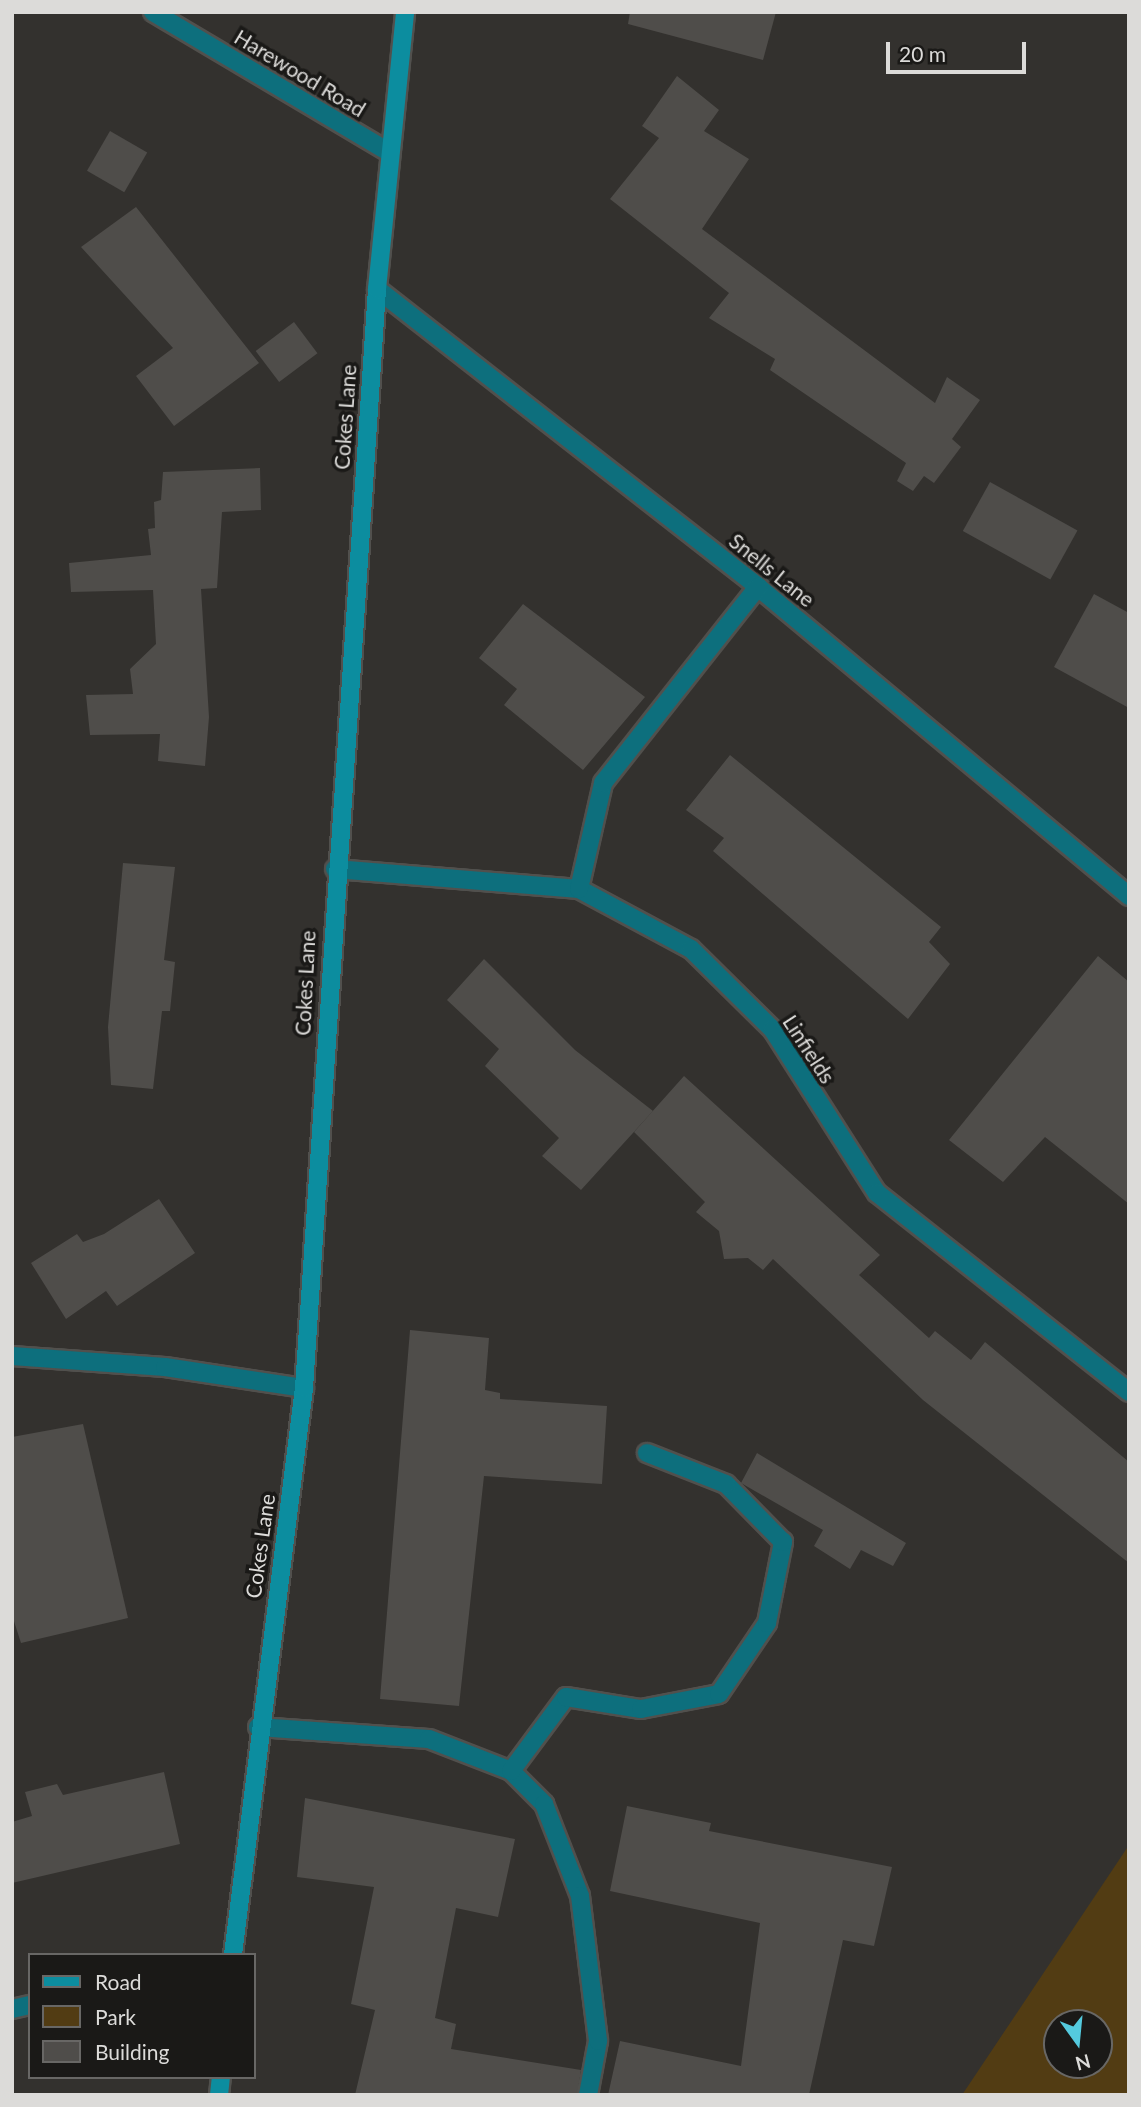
<!DOCTYPE html>
<html>
<head>
<meta charset="utf-8">
<style>
  body { margin:0 }
  #map { position:relative; width:1141px; height:2107px; overflow:hidden; background:#33312e; font-family:Lato,sans-serif }
  div>[style] { position:absolute }
  .green>* { inset:0; background:#523c13 }
  .building>* { inset:0; background:#4f4d4a; transform-origin:0 0 }
  .roads { filter:drop-shadow(2px 0 #51504d) drop-shadow(-2px 0 #51504d) drop-shadow(0 2px #51504d) drop-shadow(0 -2px #51504d) }
  .service>* { height:18px; margin:-9px; padding:0 9px; transform-origin:9px; border-radius:9px; background:#0d6f7d }
  .minor>* { height:18px; margin:-9px; padding:0 9px; transform-origin:9px; border-radius:9px; background:#0d6f7d }
  .secondary>* { height:18px; margin:-9px; padding:0 9px; transform-origin:9px; border-radius:9px; background:#0c8d9f }
  span { translate:-50% -50%; white-space:nowrap; text-align:center; line-height:1.15; -webkit-text-stroke:7px #1a1917; paint-order:stroke }
  .street-label { font-size:21px; color:#dcdbd9 }
  .frame { position:absolute; inset:0; border:14px solid #dcdbd9; pointer-events:none }
  .legend { position:absolute; left:28px; top:1953px; width:228px; height:126px; box-sizing:border-box; background:#1a1917; border:2px solid #686765; margin:0; padding:9px 12px; list-style:none; font-size:21px; color:#dcdbd9 }
  .legend li { display:flex; align-items:center; gap:14px; height:35px }
  .legend b { width:35px; border:2px solid #686765 }
  .north { position:absolute; left:1043px; top:2009px; width:70px; height:70px; box-sizing:border-box; background:#1a1917; border:2px solid #686765; border-radius:50%; rotate:165deg; font-size:19px; font-weight:700; line-height:28px; text-align:center; color:#dcdbd9 }
  .north::after { content:''; display:block; margin:auto; width:24px; height:32px; background:#54cade; clip-path:polygon(50% 0,100% 100%,50% 72%,0 100%) }
  .scale { position:absolute; left:886px; top:42px; width:140px; height:32px; box-sizing:border-box; border:4px solid #dcdbd9; border-top:0; padding-left:9px; font-size:21px; line-height:24px; white-space:nowrap; color:#dcdbd9; -webkit-text-stroke:5px #1a1917; paint-order:stroke }
</style>
</head>
<body>
<div id="map">
  <div class="green">
    <div style="clip-path:polygon(evenodd,1129px 1845px,1129px 2095px,962px 2095px,1129px 1845px,1057px 2023px,1099px 2023px,1099px 2065px,1057px 2065px,1057px 2023px)"></div>
  </div>
  <div class="building">
    <div style="clip-path:polygon(630px 12px,776px 12px,763px 60px,628px 24px)"></div>
    <div style="clip-path:polygon(677px 76px,719px 110px,704px 131px,749px 159px,702px 229px,935px 403px,947px 377px,980px 400px,952px 439px,961px 447px,934px 483px,924px 476px,913px 491px,897px 481px,906px 463px,770px 370px,775px 359px,709px 318px,729px 293px,610px 199px,659px 138px,642px 126px)"></div>
    <div style="left:110px;top:131px;width:43px;height:46px;rotate:30deg"></div>
    <div style="clip-path:polygon(136px 207px,259px 363px,174px 426px,136px 376px,173px 348px,81px 247px)"></div>
    <div style="left:294px;top:322px;width:39px;height:48px;rotate:53deg"></div>
    <div style="clip-path:polygon(260px 468px,261px 510px,222px 512px,217px 588px,201px 589px,209px 717px,205px 766px,158px 761px,160px 734px,90px 735px,86px 695px,133px 694px,130px 669px,156px 644px,153px 590px,71px 592px,69px 563px,151px 555px,148px 529px,155px 528px,154px 502px,161px 500px,163px 472px)"></div>
    <div style="left:990px;top:482px;width:100px;height:56px;rotate:29deg"></div>
    <div style="clip-path:polygon(1094px 594px,1129px 613px,1129px 708px,1054px 667px)"></div>
    <div style="clip-path:polygon(523px 604px,645px 697px,583px 770px,504px 705px,517px 689px,479px 658px)"></div>
    <div style="clip-path:polygon(730px 755px,941px 927px,929px 942px,950px 964px,908px 1019px,713px 851px,724px 838px,686px 810px)"></div>
    <div style="clip-path:polygon(123px 863px,175px 867px,164px 960px,175px 962px,170px 1011px,162px 1011px,153px 1089px,111px 1085px,108px 1027px)"></div>
    <div style="clip-path:polygon(1098px 956px,1129px 982px,1129px 1204px,1045px 1137px,1003px 1182px,949px 1140px)"></div>
    <div style="clip-path:polygon(484px 959px,575px 1050px,653px 1111px,581px 1190px,542px 1156px,559px 1138px,485px 1066px,499px 1049px,447px 1000px)"></div>
    <div style="clip-path:polygon(684px 1076px,880px 1255px,859px 1275px,929px 1338px,935px 1331px,971px 1360px,985px 1342px,1129px 1462px,1129px 1563px,923px 1400px,773px 1259px,763px 1270px,748px 1258px,724px 1259px,719px 1231px,696px 1212px,705px 1202px,634px 1132px)"></div>
    <div style="clip-path:polygon(159px 1199px,195px 1253px,117px 1306px,106px 1291px,66px 1319px,31px 1263px,77px 1234px,83px 1242px,104px 1234px)"></div>
    <div style="clip-path:polygon(410px 1330px,489px 1338px,485px 1390px,500px 1393px,500px 1399px,607px 1406px,602px 1484px,484px 1476px,459px 1706px,380px 1699px)"></div>
    <div style="clip-path:polygon(83px 1424px,128px 1618px,21px 1643px,12px 1615px,12px 1437px)"></div>
    <div style="clip-path:polygon(757px 1453px,906px 1543px,893px 1566px,861px 1550px,850px 1569px,814px 1546px,823px 1530px,741px 1483px)"></div>
    <div style="clip-path:polygon(164px 1772px,180px 1844px,12px 1883px,12px 1822px,32px 1816px,25px 1792px,57px 1784px,63px 1795px)"></div>
    <div style="clip-path:polygon(305px 1798px,515px 1839px,498px 1917px,456px 1908px,435px 2018px,456px 2024px,451px 2049px,581px 2070px,577px 2095px,355px 2095px,375px 2010px,351px 2004px,374px 1887px,297px 1877px)"></div>
    <div style="clip-path:polygon(627px 1806px,711px 1823px,709px 1831px,892px 1867px,874px 1946px,843px 1940px,809px 2095px,608px 2095px,620px 2041px,741px 2066px,760px 1923px,610px 1891px)"></div>
  </div>
  <div class="roads">
    <div class="service">
      <div style="left:12px;top:1356px;width:153px;rotate:4.1deg"></div>
      <div style="left:165px;top:1367px;width:141px;rotate:8.6deg"></div>
      <div style="left:588px;top:2095px;width:55px;rotate:-79.5deg"></div>
    </div>
    <div class="minor">
      <div style="left:153px;top:12px;width:272px;rotate:30.7deg"></div>
      <div style="left:377px;top:289px;width:484px;rotate:38deg"></div>
      <div style="left:758px;top:587px;width:483px;rotate:39.8deg"></div>
      <div style="left:335px;top:869px;width:245px;rotate:4.7deg"></div>
      <div style="left:579px;top:889px;width:127px;rotate:28.2deg"></div>
      <div style="left:691px;top:949px;width:115px;rotate:44.6deg"></div>
      <div style="left:773px;top:1030px;width:193px;rotate:57.5deg"></div>
      <div style="left:877px;top:1193px;width:321px;rotate:38.3deg"></div>
      <div style="left:579px;top:889px;width:109px;rotate:-77.2deg"></div>
      <div style="left:603px;top:783px;width:250px;rotate:-51.7deg"></div>
      <div style="left:258px;top:1727px;width:171px;rotate:4deg"></div>
      <div style="left:429px;top:1739px;width:88px;rotate:21.3deg"></div>
      <div style="left:511px;top:1771px;width:47px;rotate:45deg"></div>
      <div style="left:544px;top:1804px;width:99px;rotate:68.6deg"></div>
      <div style="left:580px;top:1896px;width:146px;rotate:82.9deg"></div>
      <div style="left:511px;top:1771px;width:92px;rotate:-53.4deg"></div>
      <div style="left:566px;top:1697px;width:76px;rotate:9.1deg"></div>
      <div style="left:641px;top:1709px;width:79px;rotate:-10.9deg"></div>
      <div style="left:719px;top:1694px;width:86px;rotate:-55.9deg"></div>
      <div style="left:767px;top:1623px;width:83px;rotate:-78.8deg"></div>
      <div style="left:783px;top:1542px;width:81px;rotate:-134.5deg"></div>
      <div style="left:726px;top:1484px;width:85px;rotate:-158.6deg"></div>
      <div style="left:12px;top:2009px;width:18px;rotate:-13deg"></div>
    </div>
    <div class="secondary">
      <div style="left:233px;top:1955px;width:571px;rotate:-82.86deg"></div>
      <div style="left:304px;top:1388px;width:1101px;rotate:-86.2deg"></div>
      <div style="left:377px;top:289px;width:278px;rotate:-84.2deg"></div>
      <div style="left:219px;top:2095px;width:18px;rotate:-84deg"></div>
    </div>
  </div>
  <div class="street-label">
    <span style="left:300px;top:73px;rotate:31deg">Harewood Road</span>
    <span style="left:345px;top:417px;rotate:-86deg">Cokes Lane</span>
    <span style="left:772px;top:570px;rotate:39deg">Snells Lane</span>
    <span style="left:305px;top:983px;rotate:-87deg">Cokes Lane</span>
    <span style="left:809px;top:1049px;rotate:57deg">Linfields</span>
    <span style="left:260px;top:1546px;rotate:-82deg">Cokes Lane</span>
  </div>
  <div class="frame"></div>
  <ul class="legend">
  <li><b style="height:9px;background:#0c8d9f"></b>Road</li>
  <li><b style="height:19px;background:#523c13"></b>Park</li>
  <li><b style="height:19px;background:#4f4d4a"></b>Building</li>
  </ul>
  <div class="north">N</div>
  <div class="scale">20 m</div>
</div>
</body>
</html>
